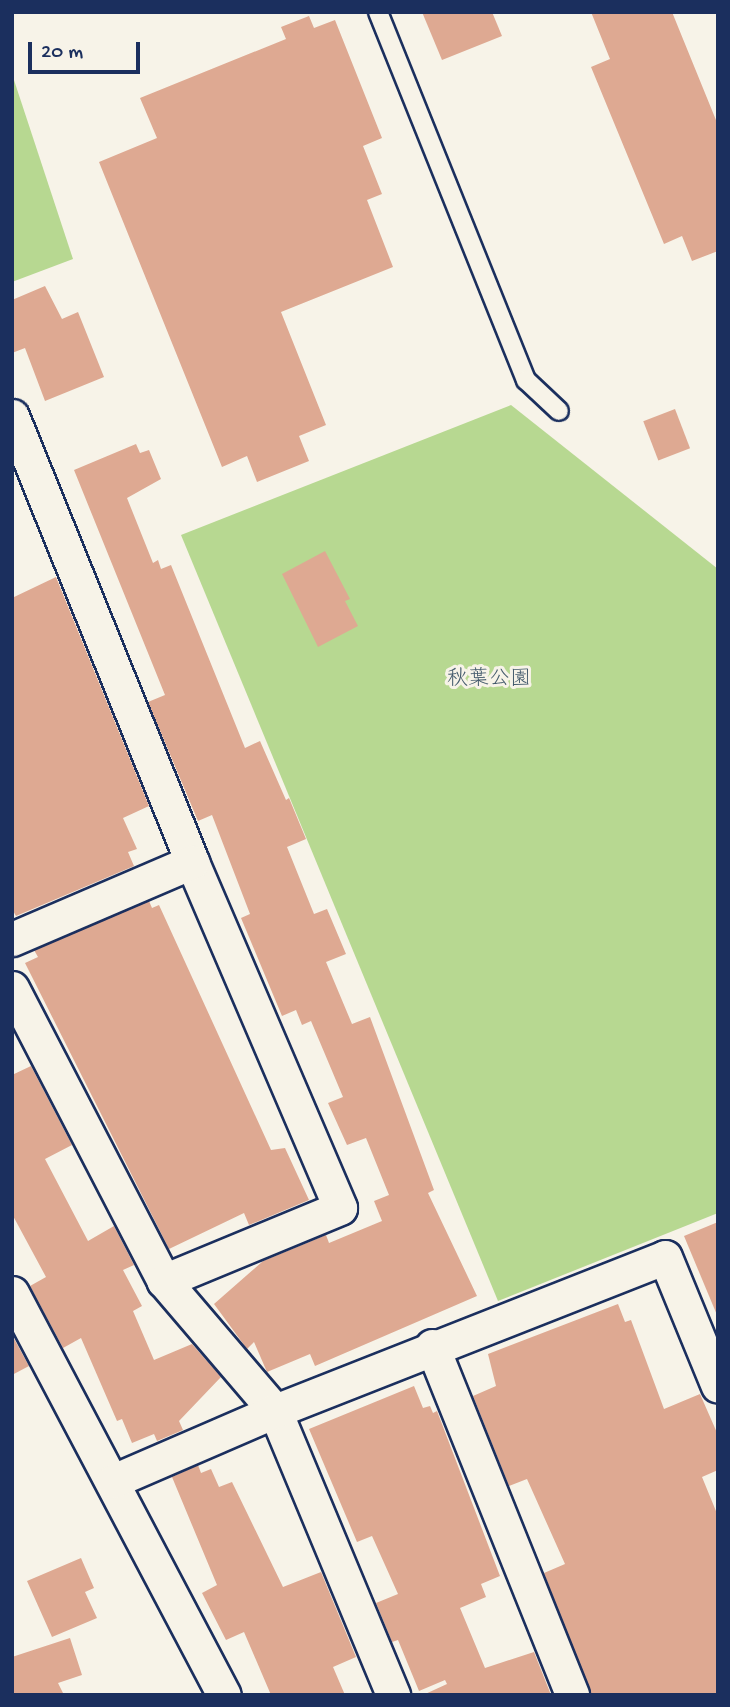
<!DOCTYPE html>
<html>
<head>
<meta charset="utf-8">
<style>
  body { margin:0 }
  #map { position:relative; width:730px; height:1707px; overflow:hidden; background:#f7f3e8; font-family:"Gochi Hand","Klee One",sans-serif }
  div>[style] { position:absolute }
  .green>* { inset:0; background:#b7d891 }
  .building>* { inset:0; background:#dea992; transform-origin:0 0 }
  .roads { filter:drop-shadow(2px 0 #1b2f5e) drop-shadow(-2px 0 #1b2f5e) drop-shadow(0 2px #1b2f5e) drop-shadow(0 -2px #1b2f5e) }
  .lane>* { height:18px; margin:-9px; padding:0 9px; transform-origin:9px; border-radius:9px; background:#f7f3e8 }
  .street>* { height:33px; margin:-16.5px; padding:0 16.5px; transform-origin:16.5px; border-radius:16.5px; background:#f7f3e8 }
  span { translate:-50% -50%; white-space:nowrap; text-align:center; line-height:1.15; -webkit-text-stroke:6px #f7f3e8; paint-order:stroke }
  .park-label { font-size:21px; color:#42596b }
  .frame { position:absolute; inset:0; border:14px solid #1b2f5e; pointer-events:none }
  .scale { position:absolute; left:28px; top:42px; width:112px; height:32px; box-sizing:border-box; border:4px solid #1b2f5e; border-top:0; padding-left:9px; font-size:21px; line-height:24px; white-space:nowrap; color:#1b2f5e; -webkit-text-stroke:5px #f7f3e8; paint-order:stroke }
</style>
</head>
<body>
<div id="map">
  <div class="green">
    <div style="clip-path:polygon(12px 74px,73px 259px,12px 282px)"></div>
    <div style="clip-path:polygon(511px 405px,718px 569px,718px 1213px,498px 1301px,181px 535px)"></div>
  </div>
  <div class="building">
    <div style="clip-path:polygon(422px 12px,492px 12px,502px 36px,442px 60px)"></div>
    <div style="clip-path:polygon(591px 12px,672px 12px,718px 125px,718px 251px,692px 261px,682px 236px,664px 244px,591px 67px,610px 59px)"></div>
    <div style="clip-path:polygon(309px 16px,314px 28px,335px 20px,382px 138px,363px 146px,382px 194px,367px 200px,393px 267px,281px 312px,326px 425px,299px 436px,309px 461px,257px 482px,247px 456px,222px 467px,99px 162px,157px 138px,140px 98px,286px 39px,281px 27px)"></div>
    <div style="clip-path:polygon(45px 286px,62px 319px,78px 312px,104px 377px,45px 401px,25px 348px,12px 353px,12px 300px)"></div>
    <div style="left:675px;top:409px;width:42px;height:34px;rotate:69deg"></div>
    <div style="clip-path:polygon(136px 444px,140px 453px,149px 450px,161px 479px,127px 498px,153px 563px,158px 560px,161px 569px,171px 565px,245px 748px,260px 741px,286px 800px,289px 798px,306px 839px,287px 847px,314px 914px,327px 909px,346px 954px,326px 962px,352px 1024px,370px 1017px,434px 1190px,428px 1193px,477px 1296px,315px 1366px,310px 1354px,267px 1372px,254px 1342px,247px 1349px,214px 1304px,263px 1261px,326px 1235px,329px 1243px,382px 1221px,374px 1201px,389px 1195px,366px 1138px,347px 1145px,328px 1103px,343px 1097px,311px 1021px,302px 1025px,296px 1010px,282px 1016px,241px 918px,250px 914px,212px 815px,198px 821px,148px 702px,165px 695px,74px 470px)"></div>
    <div style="clip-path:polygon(325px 551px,350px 599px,345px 601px,358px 626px,318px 647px,282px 574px)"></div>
    <div style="clip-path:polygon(56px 577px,149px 806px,123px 818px,137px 849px,128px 852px,134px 866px,16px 916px,12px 909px,12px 598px)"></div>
    <div style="clip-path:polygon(149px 901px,152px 908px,159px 905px,271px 1150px,285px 1148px,309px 1200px,249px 1225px,244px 1213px,169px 1249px,25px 963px,38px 957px,34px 950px)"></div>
    <div style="clip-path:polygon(31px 1066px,72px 1145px,45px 1159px,88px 1241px,114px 1226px,134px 1265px,123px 1270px,142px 1306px,133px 1311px,154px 1360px,192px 1344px,221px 1377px,179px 1421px,183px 1430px,157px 1441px,154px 1434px,132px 1443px,122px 1419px,117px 1421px,81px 1338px,63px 1348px,30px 1286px,46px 1277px,12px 1214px,12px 1075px)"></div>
    <div style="clip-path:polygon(718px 1222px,718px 1315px,717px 1315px,684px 1236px)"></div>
    <div style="clip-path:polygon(618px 1304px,625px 1322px,631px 1320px,664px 1409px,700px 1394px,718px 1435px,718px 1470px,702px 1477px,718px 1516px,718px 1695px,591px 1695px,544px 1573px,565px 1564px,527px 1479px,509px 1486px,473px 1396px,496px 1386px,488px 1354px)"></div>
    <div style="clip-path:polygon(12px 1335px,29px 1366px,12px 1375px)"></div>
    <div style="clip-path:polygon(414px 1386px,423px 1408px,430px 1406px,433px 1413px,437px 1411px,500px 1576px,481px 1584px,486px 1597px,460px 1608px,485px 1668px,534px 1652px,551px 1695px,423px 1695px,447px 1684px,445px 1680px,419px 1691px,398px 1640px,392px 1642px,376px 1603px,398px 1594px,372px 1536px,357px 1542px,309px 1429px)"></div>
    <div style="clip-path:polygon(198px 1465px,201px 1473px,211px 1469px,219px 1487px,232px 1482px,283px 1587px,321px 1572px,356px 1657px,333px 1667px,345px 1695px,271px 1695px,244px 1632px,226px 1640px,202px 1593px,217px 1585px,172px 1477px)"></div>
    <div style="clip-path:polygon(81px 1558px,94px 1588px,85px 1592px,97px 1618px,52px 1637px,27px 1581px)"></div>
    <div style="clip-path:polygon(70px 1638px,82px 1675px,58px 1683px,64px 1695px,12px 1695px,12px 1657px)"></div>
  </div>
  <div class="roads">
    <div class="lane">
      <div style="left:378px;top:12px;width:397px;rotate:68.1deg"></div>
      <div style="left:526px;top:380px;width:45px;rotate:43.2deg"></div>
    </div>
    <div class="street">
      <div style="left:12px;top:416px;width:481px;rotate:68deg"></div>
      <div style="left:192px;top:862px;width:376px;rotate:66.8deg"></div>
      <div style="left:340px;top:1208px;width:191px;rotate:157.5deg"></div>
      <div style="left:12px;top:939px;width:196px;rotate:-23.2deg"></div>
      <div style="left:12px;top:988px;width:330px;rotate:62.6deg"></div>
      <div style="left:164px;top:1281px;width:171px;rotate:49.5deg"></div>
      <div style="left:275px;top:1411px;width:308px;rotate:67.4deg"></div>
      <div style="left:12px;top:1293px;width:454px;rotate:62.2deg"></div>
      <div style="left:432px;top:1346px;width:376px;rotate:68.1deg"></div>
      <div style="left:113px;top:1481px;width:176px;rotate:-23.4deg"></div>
      <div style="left:275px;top:1411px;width:419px;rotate:-21.5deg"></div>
      <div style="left:665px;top:1257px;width:139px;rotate:67.7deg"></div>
    </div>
  </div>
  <div class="park-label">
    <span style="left:489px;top:681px">秋葉公園</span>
  </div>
  <div class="frame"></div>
  <div class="scale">20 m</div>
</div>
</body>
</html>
